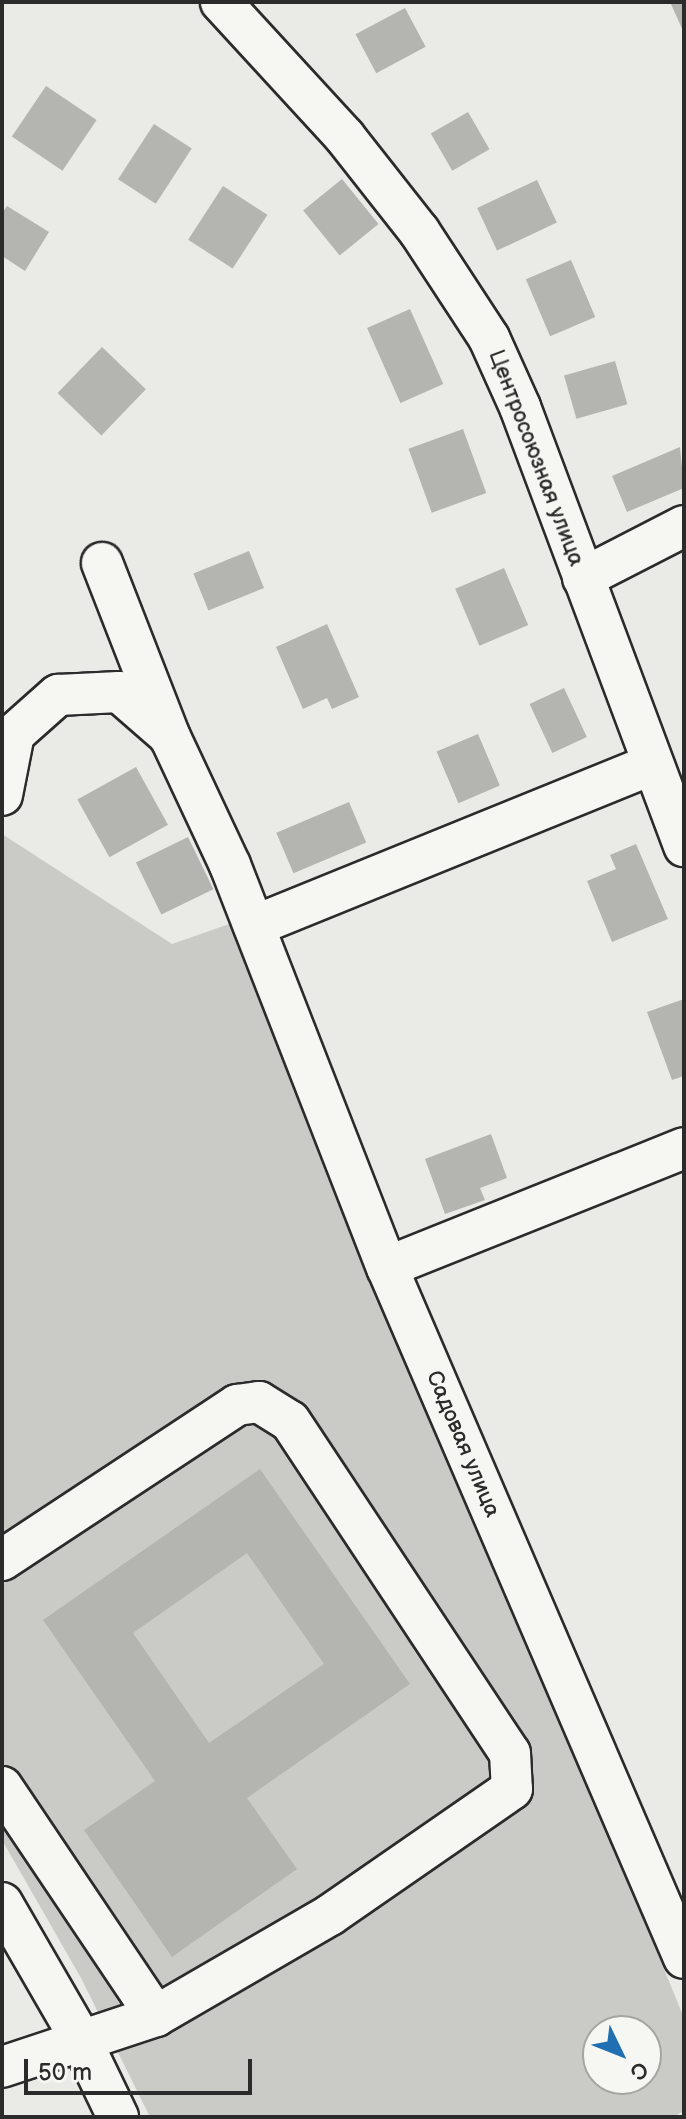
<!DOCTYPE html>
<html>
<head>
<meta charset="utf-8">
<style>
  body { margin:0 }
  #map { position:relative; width:686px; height:2119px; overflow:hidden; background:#eaeae6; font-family:"Balsamiq Sans",sans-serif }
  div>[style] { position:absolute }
  .green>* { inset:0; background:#cacac7 }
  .building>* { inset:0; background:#b4b4b1; transform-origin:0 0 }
  .roads { filter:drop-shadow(2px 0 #2b2b2b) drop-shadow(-2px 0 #2b2b2b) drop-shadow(0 2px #2b2b2b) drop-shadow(0 -2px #2b2b2b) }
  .minor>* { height:40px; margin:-20px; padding:0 20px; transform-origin:20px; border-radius:20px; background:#f6f6f2 }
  span { translate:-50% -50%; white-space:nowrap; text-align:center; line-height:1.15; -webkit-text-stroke:7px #f6f6f2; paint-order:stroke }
  .street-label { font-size:22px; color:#2b2b2b }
  .frame { position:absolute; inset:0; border:4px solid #2b2b2b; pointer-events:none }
  .north { position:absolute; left:582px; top:2015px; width:80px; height:80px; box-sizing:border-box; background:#f6f6f2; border:2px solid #a5a5a2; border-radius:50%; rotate:133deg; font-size:22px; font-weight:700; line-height:32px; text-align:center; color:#2b2b2b }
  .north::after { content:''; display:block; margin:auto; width:28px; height:36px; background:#1f6fb2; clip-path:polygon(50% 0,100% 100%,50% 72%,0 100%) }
  .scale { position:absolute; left:24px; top:2059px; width:228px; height:36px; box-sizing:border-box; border:4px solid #2b2b2b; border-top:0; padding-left:10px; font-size:24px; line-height:28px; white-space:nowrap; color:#2b2b2b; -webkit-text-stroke:6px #f6f6f2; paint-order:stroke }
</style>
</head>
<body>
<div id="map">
  <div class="green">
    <div style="clip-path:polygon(evenodd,2px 834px,172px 944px,235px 922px,684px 2018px,684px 2111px,673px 2117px,150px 2117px,81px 1978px,2px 1840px,2px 834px,598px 2031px,646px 2031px,646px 2079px,598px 2079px,598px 2031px)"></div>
  </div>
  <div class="building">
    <div style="clip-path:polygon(670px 2px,684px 2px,684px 33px)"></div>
    <div style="left:405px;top:8px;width:44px;height:56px;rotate:62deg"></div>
    <div style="left:46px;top:86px;width:61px;height:61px;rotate:34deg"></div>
    <div style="left:468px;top:112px;width:43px;height:43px;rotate:60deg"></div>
    <div style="left:154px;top:124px;width:45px;height:66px;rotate:33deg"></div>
    <div style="left:342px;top:179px;width:58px;height:50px;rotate:51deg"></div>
    <div style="left:537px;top:180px;width:47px;height:66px;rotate:65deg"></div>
    <div style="left:223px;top:186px;width:53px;height:64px;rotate:33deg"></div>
    <div style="clip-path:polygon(7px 206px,49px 232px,25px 271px,2px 256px,2px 213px)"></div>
    <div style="left:571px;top:260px;width:62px;height:49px;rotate:67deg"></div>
    <div style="left:410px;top:309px;width:82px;height:47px;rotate:66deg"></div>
    <div style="left:102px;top:347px;width:61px;height:64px;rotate:44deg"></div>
    <div style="left:615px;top:361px;width:45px;height:53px;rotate:74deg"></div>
    <div style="left:463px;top:429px;width:68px;height:58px;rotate:70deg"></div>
    <div style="clip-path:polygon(680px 447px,684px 488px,627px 512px,612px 476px)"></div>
    <div style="left:249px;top:551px;width:40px;height:60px;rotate:68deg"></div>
    <div style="left:504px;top:568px;width:62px;height:53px;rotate:67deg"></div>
    <div style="clip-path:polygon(327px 624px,359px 697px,332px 709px,327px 698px,303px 709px,276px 647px)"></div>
    <div style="left:564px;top:688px;width:54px;height:38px;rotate:65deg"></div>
    <div style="left:478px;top:734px;width:56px;height:45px;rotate:67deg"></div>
    <div style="left:136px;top:767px;width:66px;height:67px;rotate:61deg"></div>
    <div style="left:349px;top:802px;width:44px;height:79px;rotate:67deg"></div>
    <div style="left:188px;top:837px;width:58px;height:58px;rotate:64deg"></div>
    <div style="clip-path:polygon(636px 844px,668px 919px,612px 942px,587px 881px,616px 869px,610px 855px)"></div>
    <div style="clip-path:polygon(684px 999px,684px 1076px,672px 1080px,647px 1012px)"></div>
    <div style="clip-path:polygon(491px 1134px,507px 1178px,480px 1188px,485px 1200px,445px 1214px,425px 1159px)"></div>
    <div style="clip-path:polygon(evenodd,260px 1469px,410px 1684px,247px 1798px,297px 1869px,172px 1957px,84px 1830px,155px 1781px,43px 1620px,260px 1469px,247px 1553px,324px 1664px,209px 1743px,133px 1633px,247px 1553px)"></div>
  </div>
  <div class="roads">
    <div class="minor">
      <div style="left:221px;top:2px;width:183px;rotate:47.4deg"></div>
      <div style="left:345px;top:137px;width:120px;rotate:51.8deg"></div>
      <div style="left:419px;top:231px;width:128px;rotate:56.8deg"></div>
      <div style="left:489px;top:338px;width:76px;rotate:65.8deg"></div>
      <div style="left:520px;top:407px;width:469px;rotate:69.5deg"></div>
      <div style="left:102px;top:563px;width:187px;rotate:68.7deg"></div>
      <div style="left:170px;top:737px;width:141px;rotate:64.9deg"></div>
      <div style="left:230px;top:865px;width:432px;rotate:68.7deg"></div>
      <div style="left:387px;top:1267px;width:752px;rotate:66.74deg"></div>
      <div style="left:583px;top:578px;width:114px;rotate:-27.2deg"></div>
      <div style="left:2px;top:795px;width:62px;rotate:-78.9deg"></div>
      <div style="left:14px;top:734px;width:59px;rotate:-41.6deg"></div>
      <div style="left:58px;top:695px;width:61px;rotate:-2.8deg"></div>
      <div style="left:119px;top:692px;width:60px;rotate:40.9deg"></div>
      <div style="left:254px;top:926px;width:428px;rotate:-22.1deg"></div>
      <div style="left:387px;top:1267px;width:320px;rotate:-21.8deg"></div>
      <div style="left:2px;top:1560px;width:282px;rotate:-33.4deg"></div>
      <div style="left:237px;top:1405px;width:22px;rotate:-8deg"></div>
      <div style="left:259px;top:1402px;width:36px;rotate:32deg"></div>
      <div style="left:290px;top:1421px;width:398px;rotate:56.5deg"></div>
      <div style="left:510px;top:1753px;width:36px;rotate:87deg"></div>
      <div style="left:512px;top:1789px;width:221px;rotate:145.3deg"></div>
      <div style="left:330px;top:1915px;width:201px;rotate:149.9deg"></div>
      <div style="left:156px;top:2016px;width:162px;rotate:161.7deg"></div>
      <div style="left:2px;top:1787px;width:276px;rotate:56.1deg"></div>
      <div style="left:2px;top:1903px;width:156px;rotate:60deg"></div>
      <div style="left:80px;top:2038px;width:88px;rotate:64.3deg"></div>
    </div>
  </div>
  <div class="street-label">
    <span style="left:536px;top:458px;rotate:69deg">Центросоюзная улица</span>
    <span style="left:463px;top:1444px;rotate:67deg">Садовая улица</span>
  </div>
  <div class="frame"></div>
  <div class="north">С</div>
  <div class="scale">50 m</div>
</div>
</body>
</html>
